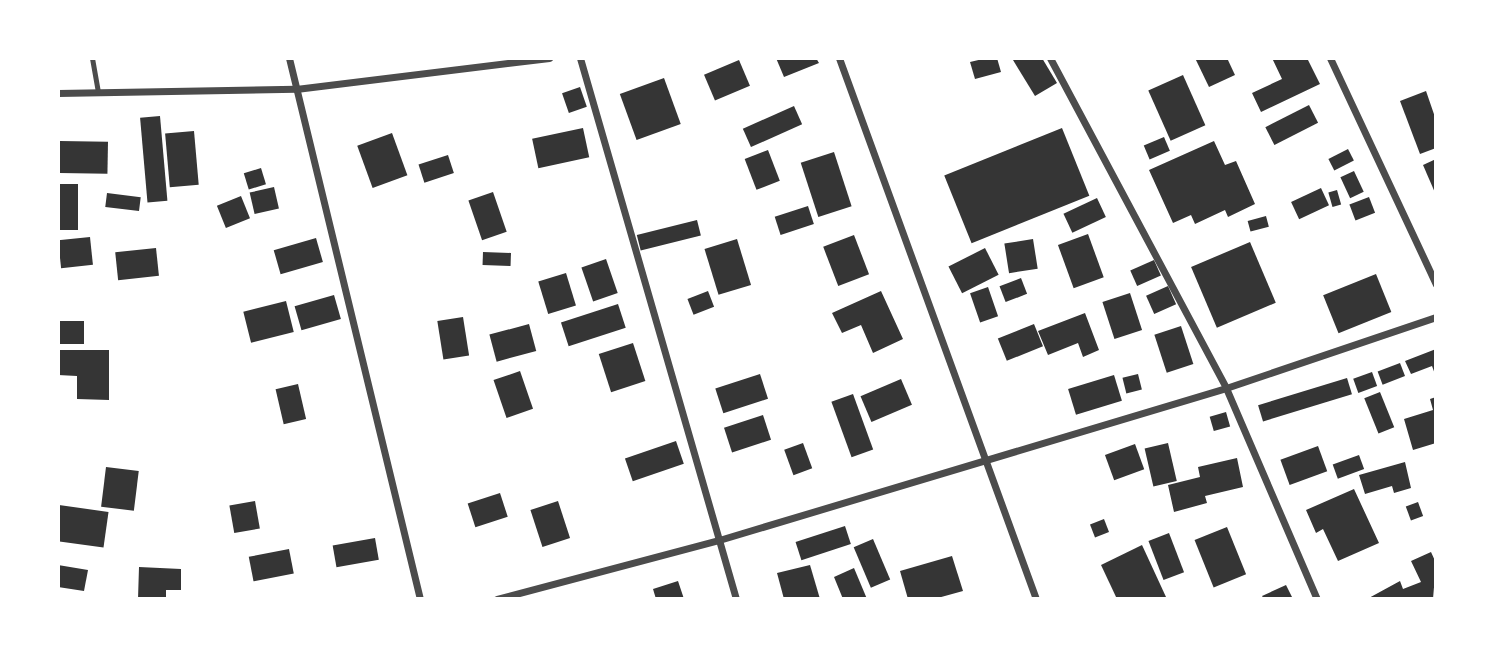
<!DOCTYPE html>
<html>
<head>
<meta charset="utf-8">
<style>
  body { margin:0 }
  #map { position:relative; width:1494px; height:657px; overflow:hidden; background:#fff; font-family:"Roboto Condensed",sans-serif }
  div>[style] { position:absolute }
  .building>* { inset:0; background:#353535; transform-origin:0 0 }
  .service>* { height:5px; margin:-2.5px; padding:0 2.5px; transform-origin:2.5px; border-radius:2.5px; background:#4c4c4c }
  .minor>* { height:7px; margin:-3.5px; padding:0 3.5px; transform-origin:3.5px; border-radius:3.5px; background:#4c4c4c }
  span { translate:-50% -50%; white-space:nowrap; text-align:center; line-height:1.15; -webkit-text-stroke:6px #fff; paint-order:stroke }
  .frame { position:absolute; inset:0; border:60px solid #fff; pointer-events:none }
</style>
</head>
<body>
<div id="map">
  <div class="building">
    <div style="clip-path:polygon(776px 58px,816px 58px,819px 63px,784px 77px)"></div>
    <div style="clip-path:polygon(987px 58px,997px 58px,1001px 72px,975px 79px,970px 62px)"></div>
    <div style="clip-path:polygon(1042px 58px,1057px 83px,1035px 96px,1013px 60px)"></div>
    <div style="clip-path:polygon(1195px 58px,1227px 58px,1235px 75px,1209px 87px)"></div>
    <div style="clip-path:polygon(1272px 58px,1307px 58px,1320px 84px,1261px 112px,1252px 93px,1282px 79px)"></div>
    <div style="left:739px;top:60px;width:28px;height:38px;rotate:67deg"></div>
    <div style="left:1183px;top:75px;width:55px;height:38px;rotate:66deg"></div>
    <div style="left:664px;top:78px;width:49px;height:47px;rotate:70deg"></div>
    <div style="left:580px;top:87px;width:21px;height:19px;rotate:71deg"></div>
    <div style="clip-path:polygon(1426px 91px,1436px 120px,1436px 148px,1420px 154px,1400px 101px)"></div>
    <div style="left:1309px;top:105px;width:20px;height:49px;rotate:63deg"></div>
    <div style="left:794px;top:106px;width:20px;height:56px;rotate:66deg"></div>
    <div style="left:160px;top:116px;width:85px;height:20px;rotate:85deg"></div>
    <div style="left:583px;top:128px;width:30px;height:52px;rotate:78deg"></div>
    <div style="left:1062px;top:128px;width:73px;height:127px;rotate:68deg"></div>
    <div style="left:194px;top:131px;width:54px;height:29px;rotate:85deg"></div>
    <div style="left:392px;top:133px;width:45px;height:37px;rotate:70deg"></div>
    <div style="left:1164px;top:137px;width:15px;height:22px;rotate:67deg"></div>
    <div style="left:60px;top:141px;width:48px;height:32px;rotate:1deg"></div>
    <div style="clip-path:polygon(1214px 141px,1225px 165px,1236px 161px,1255px 204px,1228px 217px,1225px 210px,1195px 224px,1191px 215px,1173px 223px,1149px 170px)"></div>
    <div style="left:1348px;top:149px;width:13px;height:22px;rotate:63deg"></div>
    <div style="left:768px;top:150px;width:33px;height:25px;rotate:69deg"></div>
    <div style="left:834px;top:152px;width:57px;height:35px;rotate:72deg"></div>
    <div style="left:448px;top:155px;width:19px;height:31px;rotate:72deg"></div>
    <div style="clip-path:polygon(1436px 159px,1436px 195px,1423px 165px)"></div>
    <div style="left:261px;top:168px;width:17px;height:18px;rotate:73deg"></div>
    <div style="left:1354px;top:171px;width:23px;height:15px;rotate:65deg"></div>
    <div style="left:58px;top:184px;width:20px;height:46px"></div>
    <div style="left:274px;top:187px;width:22px;height:25px;rotate:77deg"></div>
    <div style="left:1321px;top:188px;width:19px;height:33px;rotate:65deg"></div>
    <div style="left:1337px;top:190px;width:15px;height:9px;rotate:74deg"></div>
    <div style="left:493px;top:192px;width:42px;height:26px;rotate:71deg"></div>
    <div style="left:107px;top:193px;width:34px;height:14px;rotate:7deg"></div>
    <div style="left:241px;top:196px;width:24px;height:26px;rotate:68deg"></div>
    <div style="left:1369px;top:197px;width:17px;height:21px;rotate:69deg"></div>
    <div style="left:1097px;top:198px;width:21px;height:37px;rotate:65deg"></div>
    <div style="left:808px;top:206px;width:19px;height:35px;rotate:72deg"></div>
    <div style="left:1266px;top:216px;width:11px;height:19px;rotate:75deg"></div>
    <div style="left:697px;top:220px;width:16px;height:62px;rotate:76deg"></div>
    <div style="left:1088px;top:234px;width:46px;height:32px;rotate:70deg"></div>
    <div style="left:854px;top:235px;width:42px;height:33px;rotate:69deg"></div>
    <div style="left:90px;top:237px;width:28px;height:32px;rotate:84deg"></div>
    <div style="left:316px;top:238px;width:25px;height:44px;rotate:74deg"></div>
    <div style="left:737px;top:239px;width:48px;height:34px;rotate:73deg"></div>
    <div style="left:1033px;top:239px;width:30px;height:29px;rotate:81deg"></div>
    <div style="left:1250px;top:242px;width:66px;height:64px;rotate:67deg"></div>
    <div style="left:156px;top:248px;width:28px;height:41px;rotate:84deg"></div>
    <div style="left:985px;top:248px;width:30px;height:41px;rotate:63deg"></div>
    <div style="left:483px;top:252px;width:28px;height:13px;rotate:2deg"></div>
    <div style="left:606px;top:259px;width:36px;height:26px;rotate:71deg"></div>
    <div style="left:1154px;top:260px;width:17px;height:26px;rotate:66deg"></div>
    <div style="left:566px;top:273px;width:34px;height:29px;rotate:73deg"></div>
    <div style="left:1376px;top:274px;width:41px;height:57px;rotate:68deg"></div>
    <div style="left:1021px;top:278px;width:17px;height:23px;rotate:69deg"></div>
    <div style="left:1168px;top:286px;width:20px;height:24px;rotate:66deg"></div>
    <div style="left:988px;top:287px;width:31px;height:19px;rotate:71deg"></div>
    <div style="left:708px;top:291px;width:17px;height:22px;rotate:69deg"></div>
    <div style="clip-path:polygon(881px 291px,903px 339px,873px 353px,861px 325px,842px 333px,832px 313px)"></div>
    <div style="left:1130px;top:293px;width:39px;height:29px;rotate:72deg"></div>
    <div style="left:334px;top:295px;width:25px;height:41px;rotate:74deg"></div>
    <div style="left:286px;top:301px;width:32px;height:44px;rotate:76deg"></div>
    <div style="left:618px;top:304px;width:25px;height:60px;rotate:72deg"></div>
    <div style="clip-path:polygon(1085px 313px,1099px 350px,1083px 357px,1078px 343px,1048px 355px,1038px 331px)"></div>
    <div style="left:463px;top:317px;width:39px;height:26px;rotate:81deg"></div>
    <div style="left:58px;top:321px;width:26px;height:23px"></div>
    <div style="left:529px;top:324px;width:28px;height:41px;rotate:75deg"></div>
    <div style="left:1034px;top:324px;width:24px;height:39px;rotate:68deg"></div>
    <div style="left:1181px;top:326px;width:40px;height:28px;rotate:72deg"></div>
    <div style="left:633px;top:343px;width:40px;height:36px;rotate:72deg"></div>
    <div style="clip-path:polygon(1436px 349px,1436px 377px,1432px 366px,1411px 374px,1405px 361px)"></div>
    <div style="clip-path:polygon(58px 350px,109px 350px,109px 400px,77px 399px,77px 376px,58px 375px)"></div>
    <div style="left:1400px;top:363px;width:14px;height:24px;rotate:69deg"></div>
    <div style="left:520px;top:371px;width:40px;height:28px;rotate:71deg"></div>
    <div style="left:1372px;top:372px;width:15px;height:20px;rotate:70deg"></div>
    <div style="left:760px;top:374px;width:26px;height:47px;rotate:72deg"></div>
    <div style="left:1138px;top:374px;width:16px;height:16px;rotate:76deg"></div>
    <div style="left:1114px;top:375px;width:27px;height:48px;rotate:73deg"></div>
    <div style="left:1347px;top:378px;width:17px;height:93px;rotate:73deg"></div>
    <div style="left:901px;top:379px;width:28px;height:44px;rotate:67deg"></div>
    <div style="left:298px;top:384px;width:36px;height:23px;rotate:77deg"></div>
    <div style="left:1380px;top:392px;width:38px;height:17px;rotate:68deg"></div>
    <div style="left:853px;top:394px;width:59px;height:23px;rotate:70deg"></div>
    <div style="clip-path:polygon(1436px 397px,1436px 443px,1413px 450px,1404px 419px,1433px 410px,1430px 399px)"></div>
    <div style="left:1226px;top:412px;width:15px;height:17px;rotate:74deg"></div>
    <div style="left:763px;top:415px;width:26px;height:41px;rotate:72deg"></div>
    <div style="left:676px;top:441px;width:24px;height:54px;rotate:71deg"></div>
    <div style="left:803px;top:443px;width:27px;height:20px;rotate:70deg"></div>
    <div style="left:1168px;top:443px;width:39px;height:24px;rotate:77deg"></div>
    <div style="left:1135px;top:444px;width:27px;height:32px;rotate:70deg"></div>
    <div style="left:1318px;top:446px;width:27px;height:40px;rotate:70deg"></div>
    <div style="left:1359px;top:455px;width:15px;height:28px;rotate:70deg"></div>
    <div style="clip-path:polygon(1237px 458px,1243px 487px,1205px 496px,1207px 503px,1174px 512px,1168px 485px,1200px 477px,1198px 467px)"></div>
    <div style="clip-path:polygon(1405px 462px,1411px 488px,1394px 493px,1392px 486px,1365px 494px,1359px 475px)"></div>
    <div style="left:106px;top:467px;width:33px;height:40px;rotate:7deg"></div>
    <div style="clip-path:polygon(1354px 489px,1379px 543px,1338px 561px,1323px 529px,1316px 533px,1306px 510px)"></div>
    <div style="left:500px;top:493px;width:25px;height:34px;rotate:72deg"></div>
    <div style="left:255px;top:501px;width:28px;height:26px;rotate:80deg"></div>
    <div style="left:558px;top:501px;width:39px;height:29px;rotate:72deg"></div>
    <div style="left:1418px;top:502px;width:15px;height:13px;rotate:70deg"></div>
    <div style="left:59px;top:505px;width:50px;height:36px;rotate:8deg"></div>
    <div style="left:1104px;top:519px;width:14px;height:15px;rotate:69deg"></div>
    <div style="left:845px;top:526px;width:19px;height:52px;rotate:72deg"></div>
    <div style="left:1227px;top:527px;width:51px;height:35px;rotate:68deg"></div>
    <div style="left:1169px;top:533px;width:42px;height:22px;rotate:69deg"></div>
    <div style="left:375px;top:538px;width:22px;height:43px;rotate:80deg"></div>
    <div style="left:873px;top:539px;width:44px;height:21px;rotate:67deg"></div>
    <div style="clip-path:polygon(1142px 545px,1166px 597px,1117px 599px,1101px 565px)"></div>
    <div style="left:289px;top:549px;width:25px;height:41px;rotate:79deg"></div>
    <div style="clip-path:polygon(1431px 552px,1436px 563px,1433px 599px,1367px 599px,1400px 581px,1403px 589px,1421px 582px,1411px 561px)"></div>
    <div style="clip-path:polygon(952px 556px,963px 591px,934px 599px,908px 599px,900px 571px)"></div>
    <div style="clip-path:polygon(58px 565px,88px 570px,84px 591px,58px 587px)"></div>
    <div style="clip-path:polygon(810px 565px,820px 599px,784px 599px,777px 573px)"></div>
    <div style="clip-path:polygon(139px 567px,181px 569px,181px 590px,166px 590px,166px 599px,138px 599px)"></div>
    <div style="clip-path:polygon(854px 568px,867px 599px,843px 599px,834px 577px)"></div>
    <div style="clip-path:polygon(678px 581px,684px 599px,656px 599px,653px 589px)"></div>
    <div style="clip-path:polygon(1286px 585px,1293px 599px,1264px 599px,1262px 596px)"></div>
  </div>
  <div class="service">
    <div style="left:92px;top:58px;width:35px;rotate:80deg"></div>
  </div>
  <div class="minor">
    <div style="left:289px;top:58px;width:557px;rotate:76.39deg"></div>
    <div style="left:580px;top:58px;width:563px;rotate:73.91deg"></div>
    <div style="left:839px;top:58px;width:576px;rotate:69.99deg"></div>
    <div style="left:1050px;top:58px;width:374px;rotate:61.9deg"></div>
    <div style="left:1226px;top:388px;width:230px;rotate:66.7deg"></div>
    <div style="left:1330px;top:58px;width:250px;rotate:64.9deg"></div>
    <div style="left:58px;top:93px;width:238px;rotate:-1deg"></div>
    <div style="left:296px;top:89px;width:255px;rotate:-7deg"></div>
    <div style="left:497px;top:599px;width:230px;rotate:-14.9deg"></div>
    <div style="left:719px;top:540px;width:529px;rotate:-16.69deg"></div>
    <div style="left:1226px;top:388px;width:222px;rotate:-18.7deg"></div>
  </div>
  <div class="frame"></div>
</div>
</body>
</html>
